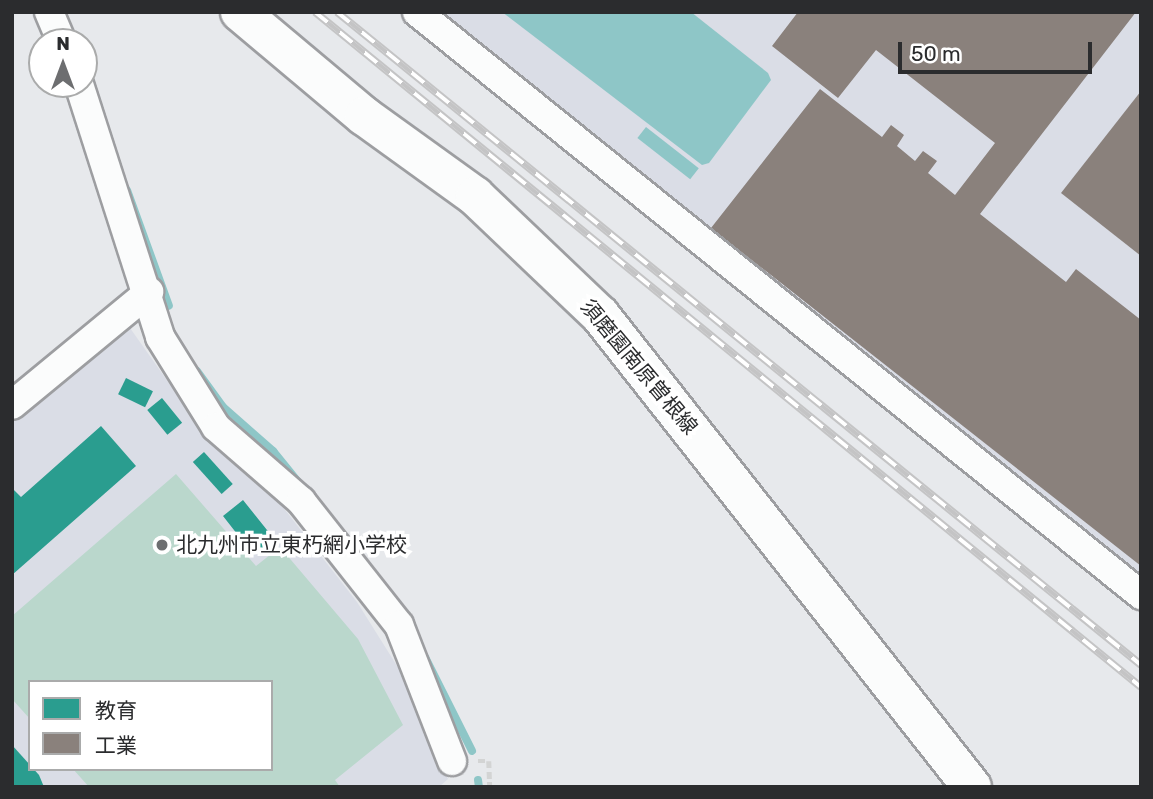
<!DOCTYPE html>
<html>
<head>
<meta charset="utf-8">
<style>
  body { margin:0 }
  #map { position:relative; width:1153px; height:799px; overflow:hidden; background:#e7e9ec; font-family:Rubik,"Noto Sans JP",sans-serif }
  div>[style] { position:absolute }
  .built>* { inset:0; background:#dadde6 }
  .green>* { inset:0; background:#bad7cc }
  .water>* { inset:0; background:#8ec6c7; transform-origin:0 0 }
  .schools>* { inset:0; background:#2a9d8f; transform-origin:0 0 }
  .industry>* { inset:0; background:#8a817c }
  .stream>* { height:8px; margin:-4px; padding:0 4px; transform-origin:4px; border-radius:4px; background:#8ec6c7 }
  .path>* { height:4.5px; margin-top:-2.25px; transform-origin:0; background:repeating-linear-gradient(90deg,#d3d4d4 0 7px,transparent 0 10.5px) }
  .roads { filter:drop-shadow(2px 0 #9d9ea1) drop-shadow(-2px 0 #9d9ea1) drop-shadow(0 2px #9d9ea1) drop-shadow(0 -2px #9d9ea1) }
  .minor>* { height:28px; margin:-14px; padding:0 14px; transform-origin:14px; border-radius:14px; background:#fbfcfc }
  .secondary>* { height:38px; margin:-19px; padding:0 19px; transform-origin:19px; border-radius:19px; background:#fbfcfc }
  .rail>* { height:8px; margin-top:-4px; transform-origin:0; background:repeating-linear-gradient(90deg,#fff 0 16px,#c4c4c5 0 32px); box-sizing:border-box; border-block:2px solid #c4c4c5 }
  .dots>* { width:19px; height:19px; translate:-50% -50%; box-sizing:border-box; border:4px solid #fff; border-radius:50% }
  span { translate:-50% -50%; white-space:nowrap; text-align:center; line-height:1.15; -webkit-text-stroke:7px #fff; paint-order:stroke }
  .street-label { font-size:21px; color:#2b2c2e }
  .poi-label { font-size:21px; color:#2b2c2e }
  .left { translate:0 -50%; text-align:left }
  .frame { position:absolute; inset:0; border:14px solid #2b2c2e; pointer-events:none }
  .legend { position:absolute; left:28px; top:680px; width:245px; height:91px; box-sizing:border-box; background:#fff; border:2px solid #aaabab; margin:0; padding:9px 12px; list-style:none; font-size:21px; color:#2b2c2e }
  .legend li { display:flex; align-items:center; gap:14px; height:35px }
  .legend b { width:35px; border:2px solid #aaabab }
  .north { position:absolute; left:28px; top:28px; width:70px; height:70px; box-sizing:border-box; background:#fff; border:2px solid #aaabab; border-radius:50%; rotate:0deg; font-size:19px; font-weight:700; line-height:28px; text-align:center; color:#2b2c2e }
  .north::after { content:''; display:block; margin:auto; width:24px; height:32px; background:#6d6e70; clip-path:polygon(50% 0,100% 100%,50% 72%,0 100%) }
  .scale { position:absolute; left:898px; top:42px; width:194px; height:32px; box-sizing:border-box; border:4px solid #2b2c2e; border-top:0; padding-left:9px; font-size:21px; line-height:24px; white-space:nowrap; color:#2b2c2e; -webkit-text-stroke:5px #fff; paint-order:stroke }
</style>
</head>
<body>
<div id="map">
  <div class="built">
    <div style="clip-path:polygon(429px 12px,1141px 12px,1141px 585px)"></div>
    <div style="clip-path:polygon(evenodd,130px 328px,188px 410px,268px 488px,357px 602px,404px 677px,437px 746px,448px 779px,439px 787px,12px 787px,12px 418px,119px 330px,130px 328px,30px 682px,271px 682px,271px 769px,30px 769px,30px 682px)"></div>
  </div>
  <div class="green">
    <div style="clip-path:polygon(176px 474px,256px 566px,280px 547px,358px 639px,403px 725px,335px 780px,340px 787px,89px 787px,73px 769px,271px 769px,271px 682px,30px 682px,30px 719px,12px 699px,12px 616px)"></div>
  </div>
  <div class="water">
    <div style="clip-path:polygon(502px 12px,691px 12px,768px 73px,771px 80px,709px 163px,702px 165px)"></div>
    <div style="left:646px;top:127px;width:67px;height:14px;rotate:38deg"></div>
  </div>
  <div class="schools">
    <div style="left:126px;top:378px;width:30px;height:18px;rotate:26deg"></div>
    <div style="left:162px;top:398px;width:32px;height:19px;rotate:51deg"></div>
    <div style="clip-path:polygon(101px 426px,136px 466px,12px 575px,12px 488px,21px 497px)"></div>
    <div style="left:204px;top:452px;width:43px;height:15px;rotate:48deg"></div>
    <div style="clip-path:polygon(243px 500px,271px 535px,266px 540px,271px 546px,262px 553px,258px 548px,252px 553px,223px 516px)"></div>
    <div style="clip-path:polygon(12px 745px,39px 775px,44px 787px,12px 787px)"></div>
  </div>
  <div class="industry">
    <div style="clip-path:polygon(798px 12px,1136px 12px,980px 214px,1066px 282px,1076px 269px,1141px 320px,1141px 566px,711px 228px,820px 89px,882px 137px,891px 125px,904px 135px,897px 146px,915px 161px,923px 151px,937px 161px,928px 173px,955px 195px,995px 143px,876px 50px,838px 98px,772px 46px)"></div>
    <div style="clip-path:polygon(1141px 91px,1141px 256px,1061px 193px)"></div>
  </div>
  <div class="stream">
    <div style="left:127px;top:190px;width:123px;rotate:70.1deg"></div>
    <div style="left:197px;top:371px;width:44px;rotate:54.2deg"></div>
    <div style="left:223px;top:407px;width:67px;rotate:41.3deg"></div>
    <div style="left:273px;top:451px;width:40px;rotate:51deg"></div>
    <div style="left:425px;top:657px;width:105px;rotate:63.4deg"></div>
    <div style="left:478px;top:780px;width:7px;rotate:82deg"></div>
  </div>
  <div class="path">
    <div style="left:478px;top:761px;width:11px"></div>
    <div style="left:489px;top:761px;width:26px;rotate:88deg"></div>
  </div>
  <div class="roads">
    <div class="minor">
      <div style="left:49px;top:12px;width:33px;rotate:67deg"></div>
      <div style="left:417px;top:12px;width:930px;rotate:38.84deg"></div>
      <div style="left:79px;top:84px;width:266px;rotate:72.2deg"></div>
      <div style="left:160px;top:337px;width:106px;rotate:58.1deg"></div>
      <div style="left:216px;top:427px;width:113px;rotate:41deg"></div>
      <div style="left:301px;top:501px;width:158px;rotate:51.7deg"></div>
      <div style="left:399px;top:625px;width:146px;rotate:68.7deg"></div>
      <div style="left:12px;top:405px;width:178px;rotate:-39.5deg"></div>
    </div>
    <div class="secondary">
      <div style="left:240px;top:12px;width:162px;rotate:40deg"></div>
      <div style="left:364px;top:116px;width:137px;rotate:35.8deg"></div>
      <div style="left:475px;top:196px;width:173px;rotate:43.6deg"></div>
      <div style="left:600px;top:315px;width:601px;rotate:51.76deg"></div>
    </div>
  </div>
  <div class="rail">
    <div style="left:315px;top:12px;width:1067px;rotate:39.26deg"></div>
    <div style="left:337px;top:12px;width:1036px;rotate:39.08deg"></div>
  </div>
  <div class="dots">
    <div style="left:162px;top:545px;background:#6d6e70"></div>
  </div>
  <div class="street-label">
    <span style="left:639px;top:367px;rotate:50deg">須磨園南原曽根線</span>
  </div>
  <div class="poi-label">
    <span class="left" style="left:176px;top:545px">北九州市立東朽網小学校</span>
  </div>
  <div class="frame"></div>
  <ul class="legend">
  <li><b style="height:19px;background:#2a9d8f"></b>教育</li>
  <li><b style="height:19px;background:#8a817c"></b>工業</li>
  </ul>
  <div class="north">N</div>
  <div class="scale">50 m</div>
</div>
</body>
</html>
